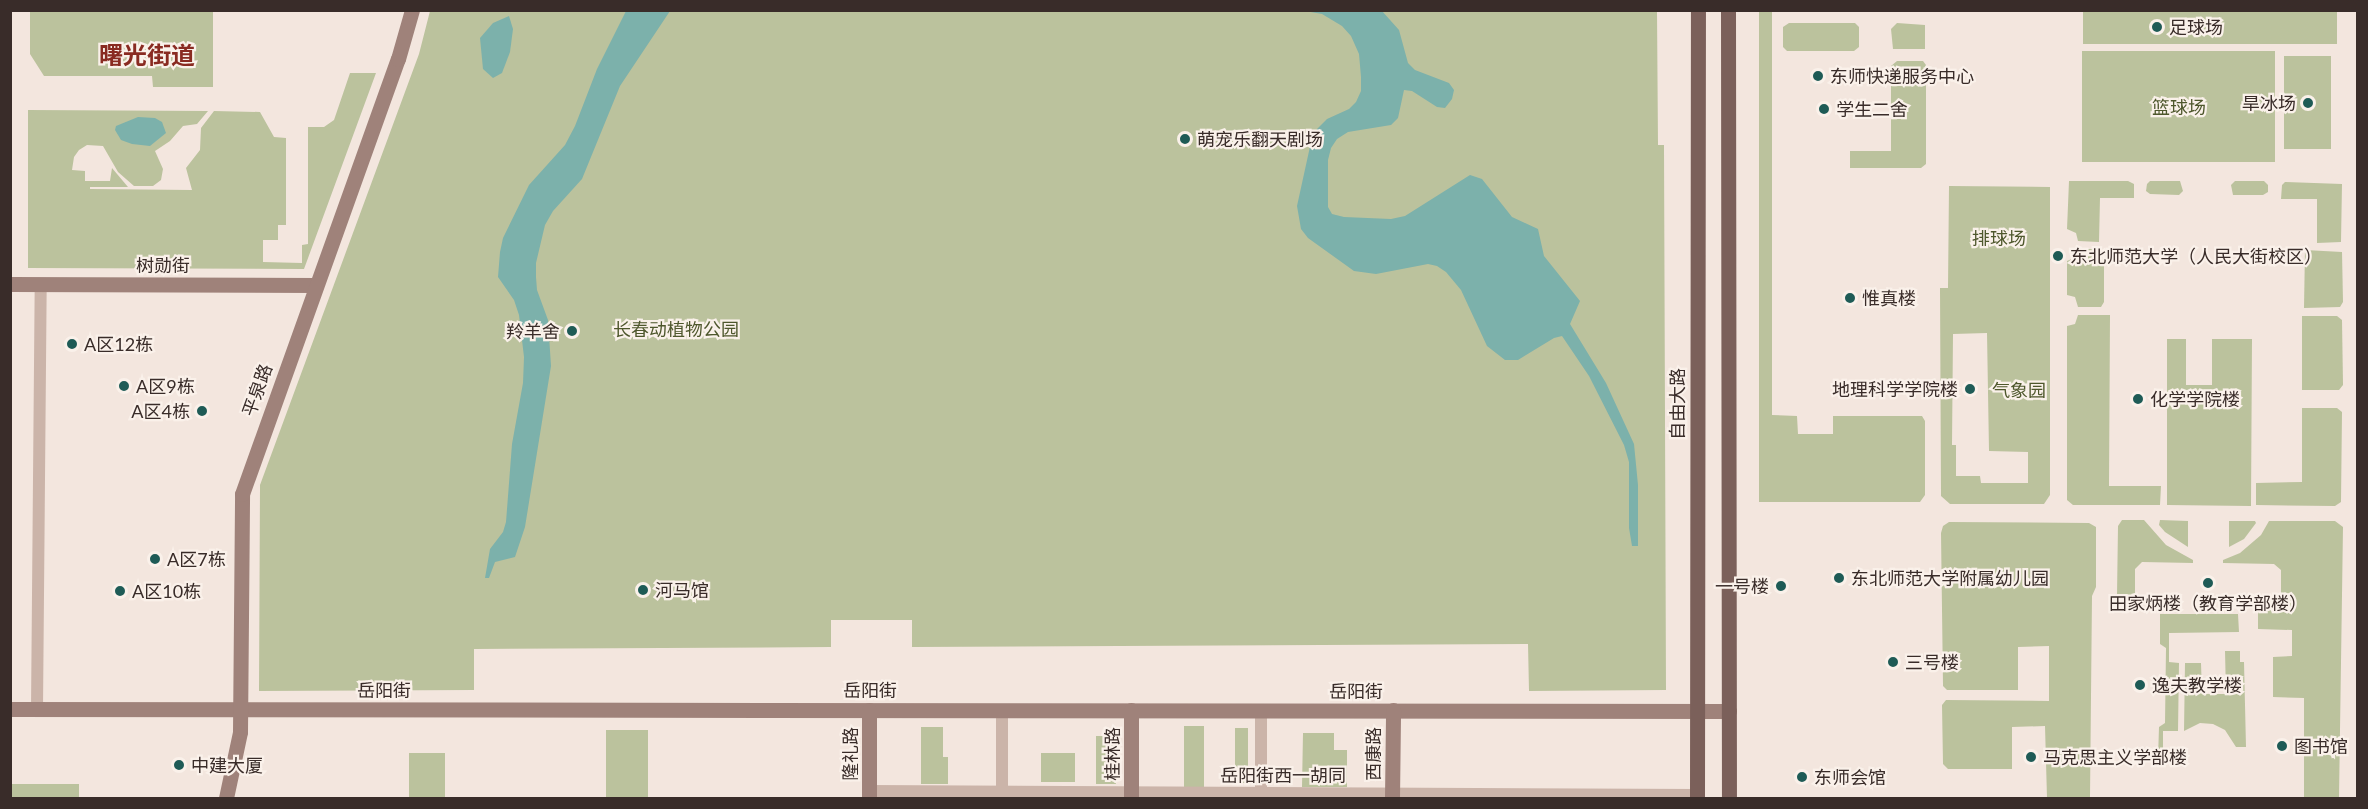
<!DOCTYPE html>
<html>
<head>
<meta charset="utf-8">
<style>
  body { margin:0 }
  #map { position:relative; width:2368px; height:809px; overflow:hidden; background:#f3e6de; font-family:Lato,"Noto Sans SC",sans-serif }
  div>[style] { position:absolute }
  .green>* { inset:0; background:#bbc29d; transform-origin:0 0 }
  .water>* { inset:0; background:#7cb1ab }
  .street>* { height:12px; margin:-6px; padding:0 6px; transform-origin:6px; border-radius:6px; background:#cbb4a9 }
  .secondary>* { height:15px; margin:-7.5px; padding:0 7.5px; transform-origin:7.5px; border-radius:7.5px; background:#9f827a }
  .primary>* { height:15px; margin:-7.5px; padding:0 7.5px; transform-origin:7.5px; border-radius:7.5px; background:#7b605a }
  .dots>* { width:16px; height:16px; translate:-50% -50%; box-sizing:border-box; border:3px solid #faf1ea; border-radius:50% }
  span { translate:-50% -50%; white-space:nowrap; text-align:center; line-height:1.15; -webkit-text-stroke:4.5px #faf1ea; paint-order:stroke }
  .poi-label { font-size:18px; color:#392c29 }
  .left { translate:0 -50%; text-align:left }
  .right { translate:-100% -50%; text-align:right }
  .park-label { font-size:18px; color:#4e572c }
  .street-label { font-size:18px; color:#392c29 }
  .district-label { font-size:24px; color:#892a21; font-weight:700 }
  .frame { position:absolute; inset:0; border:12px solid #392c29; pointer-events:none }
</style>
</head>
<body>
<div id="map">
  <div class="green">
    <div style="clip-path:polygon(1772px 10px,1772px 415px,1797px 416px,1798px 434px,1833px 434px,1833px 416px,1922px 416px,1925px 421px,1925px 495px,1920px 502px,1759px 502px,1759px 11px)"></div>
    <div style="clip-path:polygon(30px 11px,213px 11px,213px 87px,153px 87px,152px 76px,44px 76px,30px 54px)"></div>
    <div style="clip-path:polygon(430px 11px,1657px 11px,1658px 145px,1664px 145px,1666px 690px,1529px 691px,1528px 644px,912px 647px,912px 620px,831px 620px,831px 647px,474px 649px,474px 690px,259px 691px,260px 485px,419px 54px)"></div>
    <div style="left:2083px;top:11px;width:254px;height:33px"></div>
    <div style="clip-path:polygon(1789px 23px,1855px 23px,1859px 27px,1859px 47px,1854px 51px,1787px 51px,1783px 47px,1783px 27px)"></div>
    <div style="clip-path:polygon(1897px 23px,1925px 25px,1925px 49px,1893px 49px,1891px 29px)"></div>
    <div style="left:2082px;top:51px;width:193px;height:111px"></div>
    <div style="left:2284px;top:56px;width:47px;height:93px"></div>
    <div style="clip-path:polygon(1897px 61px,1923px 61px,1926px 65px,1926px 164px,1921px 168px,1850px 168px,1850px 151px,1891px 151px,1891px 66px)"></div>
    <div style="clip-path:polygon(350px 73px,376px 73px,304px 269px,28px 268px,28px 110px,208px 111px,197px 124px,183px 126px,170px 141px,155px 151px,163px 169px,161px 180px,153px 186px,134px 186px,118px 172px,103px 146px,87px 145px,79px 150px,74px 157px,72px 170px,85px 171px,85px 181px,110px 181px,112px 168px,128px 187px,90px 187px,90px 189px,192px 190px,186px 168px,200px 150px,201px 128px,214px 111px,260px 112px,274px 137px,286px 138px,286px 225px,278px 225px,278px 240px,263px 240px,263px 262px,302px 263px,302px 245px,308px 244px,308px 127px,324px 127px,334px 120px)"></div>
    <div style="clip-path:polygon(2069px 181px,2128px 181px,2134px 184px,2134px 198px,2100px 198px,2099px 242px,2078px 241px,2076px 233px,2067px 229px)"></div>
    <div style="clip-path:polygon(2150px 181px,2180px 181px,2183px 191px,2179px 195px,2150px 194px,2146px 191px,2147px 184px)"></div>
    <div style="clip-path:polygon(2235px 181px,2264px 181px,2268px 185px,2268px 192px,2263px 195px,2233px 195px,2231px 185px)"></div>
    <div style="clip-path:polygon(2285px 182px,2342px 184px,2341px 242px,2317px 243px,2317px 199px,2281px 199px,2282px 185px)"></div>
    <div style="clip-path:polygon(2357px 184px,2358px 390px,2356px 390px,2357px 187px)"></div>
    <div style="clip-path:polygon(evenodd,1949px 186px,2050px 187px,2050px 495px,2044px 504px,1950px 504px,1941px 496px,1940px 288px,1948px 288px,1949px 186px,1987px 333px,1989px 451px,2028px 452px,2028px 483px,1981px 483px,1980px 476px,1956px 476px,1956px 445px,1952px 445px,1953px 334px,1987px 333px)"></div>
    <div style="clip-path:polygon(2078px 249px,2101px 249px,2104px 253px,2104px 302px,2101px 307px,2078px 307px,2075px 297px,2067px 295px,2067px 261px,2076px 257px)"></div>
    <div style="clip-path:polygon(2305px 250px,2342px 252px,2343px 302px,2340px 307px,2304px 308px)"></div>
    <div style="clip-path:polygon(2078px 315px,2110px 315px,2109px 486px,2161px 486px,2160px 505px,2073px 505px,2067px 500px,2067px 326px,2075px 324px)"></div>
    <div style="clip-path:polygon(2302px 316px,2337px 316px,2342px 320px,2343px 385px,2339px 390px,2302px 390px)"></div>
    <div style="clip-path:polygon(2167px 339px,2186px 339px,2186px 385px,2212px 385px,2212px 339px,2252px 339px,2251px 506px,2167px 505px)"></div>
    <div style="clip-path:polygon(2302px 408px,2337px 408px,2342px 412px,2341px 502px,2335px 506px,2256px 505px,2256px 483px,2302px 482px)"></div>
    <div style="clip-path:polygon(2122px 520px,2144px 520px,2166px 545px,2193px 560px,2193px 563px,2142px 562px,2135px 569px,2135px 595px,2117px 595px,2118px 526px)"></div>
    <div style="clip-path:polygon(2160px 520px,2188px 521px,2188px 547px,2165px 532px,2159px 525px)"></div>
    <div style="clip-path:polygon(2229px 521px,2255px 521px,2256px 523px,2244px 539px,2229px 547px)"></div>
    <div style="clip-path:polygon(2269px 521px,2335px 521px,2343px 527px,2339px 798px,2304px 798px,2304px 698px,2273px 697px,2273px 657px,2292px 656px,2292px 630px,2258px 629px,2258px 596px,2281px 596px,2281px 570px,2274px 564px,2223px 563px,2223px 560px,2240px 553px,2261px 535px)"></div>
    <div style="clip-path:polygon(1949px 522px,2089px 523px,2096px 527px,2096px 587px,2092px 596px,2090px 798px,2047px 798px,2045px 726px,2012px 727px,2012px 769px,1948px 769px,1943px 764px,1942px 705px,1946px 700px,2049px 701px,2049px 646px,2018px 647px,2018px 690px,1947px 690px,1943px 686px,1941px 533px,1943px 526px)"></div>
    <div style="clip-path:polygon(2160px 614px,2238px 614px,2239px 632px,2169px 633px,2169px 662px,2179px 663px,2178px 731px,2163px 731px,2163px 759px,2158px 759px,2159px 727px,2165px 723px,2166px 648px,2160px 644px)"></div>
    <div style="clip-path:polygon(2225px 651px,2240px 651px,2240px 662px,2244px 662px,2246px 747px,2236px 747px,2225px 730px,2213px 724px,2200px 723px,2184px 731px,2185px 663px,2201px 663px,2202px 694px,2226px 694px)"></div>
    <div style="left:1184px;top:726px;width:20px;height:62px"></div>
    <div style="clip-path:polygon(921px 727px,943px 727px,943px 757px,948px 757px,948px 784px,921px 784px)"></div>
    <div style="left:1235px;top:728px;width:13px;height:55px"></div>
    <div style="left:606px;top:730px;width:42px;height:68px"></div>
    <div style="clip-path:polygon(1303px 733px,1334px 733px,1334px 750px,1347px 750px,1347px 787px,1302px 787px)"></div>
    <div style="left:1096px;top:736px;width:20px;height:48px"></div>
    <div style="left:409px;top:753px;width:36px;height:45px"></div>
    <div style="left:1041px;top:753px;width:34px;height:29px"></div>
    <div style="left:11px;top:784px;width:68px;height:14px"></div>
  </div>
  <div class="water">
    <div style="clip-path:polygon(626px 11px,670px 11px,620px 86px,582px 179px,553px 211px,545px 225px,536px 263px,536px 277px,537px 290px,548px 320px,551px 366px,525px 527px,515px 557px,495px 562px,489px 578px,485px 578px,490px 549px,503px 532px,506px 522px,512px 444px,523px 383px,524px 357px,519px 315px,514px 300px,498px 277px,500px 252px,503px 238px,529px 185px,565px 145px,575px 126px,597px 69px)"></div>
    <div style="clip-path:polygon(1305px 11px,1382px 11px,1399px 30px,1408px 63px,1415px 70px,1449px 83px,1454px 90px,1452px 99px,1445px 108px,1437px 107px,1412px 91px,1404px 90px,1398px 118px,1391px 125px,1348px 132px,1337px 139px,1331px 148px,1328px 160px,1328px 207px,1332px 214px,1344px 217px,1391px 219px,1405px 216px,1470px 175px,1482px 179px,1512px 217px,1538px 229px,1544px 256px,1580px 301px,1570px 324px,1606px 383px,1634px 444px,1638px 485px,1638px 546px,1632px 546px,1629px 528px,1629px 462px,1624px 445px,1589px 376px,1562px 336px,1554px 338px,1518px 360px,1505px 360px,1487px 346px,1461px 290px,1446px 272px,1437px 266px,1428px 264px,1376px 274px,1354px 271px,1308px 238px,1301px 229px,1297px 206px,1311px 142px,1317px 129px,1327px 119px,1349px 109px,1356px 102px,1361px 91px,1361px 77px,1359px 54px,1351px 36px,1342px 26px,1322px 14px)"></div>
    <div style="clip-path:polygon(509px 16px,513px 29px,510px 52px,502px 73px,493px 78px,483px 69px,480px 38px,493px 23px)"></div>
    <div style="clip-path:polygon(138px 117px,155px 118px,162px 122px,166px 133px,150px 146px,132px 144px,121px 140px,115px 130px,116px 126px)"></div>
  </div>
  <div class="street">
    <div style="left:37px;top:709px;width:425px;rotate:-89.5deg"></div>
    <div style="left:869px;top:791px;width:828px;rotate:0.28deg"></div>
    <div style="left:1002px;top:798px;width:88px;rotate:-90deg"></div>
    <div style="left:1261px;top:798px;width:88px;rotate:-90deg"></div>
  </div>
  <div class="secondary">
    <div style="left:10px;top:284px;width:306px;rotate:0.2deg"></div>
    <div style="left:10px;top:709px;width:1719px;rotate:0.07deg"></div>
    <div style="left:226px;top:798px;width:67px;rotate:-78deg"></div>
    <div style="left:240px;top:732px;width:238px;rotate:-89.5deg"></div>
    <div style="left:242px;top:494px;width:462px;rotate:-70.3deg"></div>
    <div style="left:398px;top:59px;width:51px;rotate:-74.1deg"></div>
    <div style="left:869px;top:798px;width:88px;rotate:-90deg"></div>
    <div style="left:1131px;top:798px;width:88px;rotate:-90deg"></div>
    <div style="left:1392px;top:798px;width:88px;rotate:-89.3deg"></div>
  </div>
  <div class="primary">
    <div style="left:1728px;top:10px;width:788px;rotate:89.93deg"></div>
    <div style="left:1697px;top:798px;width:788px;rotate:-89.93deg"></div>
  </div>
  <div class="dots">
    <div style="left:2157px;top:27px;background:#1e5b56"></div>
    <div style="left:1818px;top:76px;background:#1e5b56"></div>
    <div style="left:2308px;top:103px;background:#1e5b56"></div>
    <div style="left:1824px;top:109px;background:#1e5b56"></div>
    <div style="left:1185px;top:139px;background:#1e5b56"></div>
    <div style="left:2058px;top:256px;background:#1e5b56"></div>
    <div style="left:1850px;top:298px;background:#1e5b56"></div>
    <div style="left:572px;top:331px;background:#1e5b56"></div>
    <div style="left:72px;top:344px;background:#1e5b56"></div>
    <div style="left:124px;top:386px;background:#1e5b56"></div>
    <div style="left:1970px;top:389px;background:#1e5b56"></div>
    <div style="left:2138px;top:399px;background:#1e5b56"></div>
    <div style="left:202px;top:411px;background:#1e5b56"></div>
    <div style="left:155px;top:559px;background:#1e5b56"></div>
    <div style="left:1839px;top:578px;background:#1e5b56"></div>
    <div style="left:2208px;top:583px;background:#1e5b56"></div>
    <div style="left:1781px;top:586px;background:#1e5b56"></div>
    <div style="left:643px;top:590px;background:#1e5b56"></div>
    <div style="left:120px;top:591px;background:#1e5b56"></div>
    <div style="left:1893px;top:662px;background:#1e5b56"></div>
    <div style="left:2140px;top:685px;background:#1e5b56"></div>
    <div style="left:2282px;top:746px;background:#1e5b56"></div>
    <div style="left:2031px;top:757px;background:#1e5b56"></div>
    <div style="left:179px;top:765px;background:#1e5b56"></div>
    <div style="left:1802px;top:777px;background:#1e5b56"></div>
  </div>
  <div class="poi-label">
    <span class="left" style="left:2169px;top:27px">足球场</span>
    <span class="left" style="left:1830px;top:76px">东师快递服务中心</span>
    <span class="right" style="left:2296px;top:103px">旱冰场</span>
    <span class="left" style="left:1836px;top:109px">学生二舍</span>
    <span class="left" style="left:1197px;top:139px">萌宠乐翻天剧场</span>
    <span class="left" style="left:2070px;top:256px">东北师范大学（人民大街校区）</span>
    <span class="left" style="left:1862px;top:298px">惟真楼</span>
    <span class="right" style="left:560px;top:331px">羚羊舍</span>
    <span class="left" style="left:84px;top:344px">A区12栋</span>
    <span class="left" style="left:136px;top:386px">A区9栋</span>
    <span class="right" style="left:1958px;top:389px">地理科学学院楼</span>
    <span class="left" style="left:2150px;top:399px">化学学院楼</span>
    <span class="right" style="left:190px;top:411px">A区4栋</span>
    <span class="left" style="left:167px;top:559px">A区7栋</span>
    <span class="left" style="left:1851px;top:578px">东北师范大学附属幼儿园</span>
    <span class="right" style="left:1769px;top:586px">一号楼</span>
    <span class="left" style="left:655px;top:590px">河马馆</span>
    <span class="left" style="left:132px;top:591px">A区10栋</span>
    <span style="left:2208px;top:603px">田家炳楼（教育学部楼）</span>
    <span class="left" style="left:1905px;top:662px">三号楼</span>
    <span class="left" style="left:2152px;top:685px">逸夫教学楼</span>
    <span class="left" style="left:2294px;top:746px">图书馆</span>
    <span class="left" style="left:2043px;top:757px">马克思主义学部楼</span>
    <span class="left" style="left:191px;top:765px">中建大厦</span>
    <span class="left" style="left:1814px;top:777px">东师会馆</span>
  </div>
  <div class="park-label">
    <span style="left:2179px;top:107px">篮球场</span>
    <span style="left:1999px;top:238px">排球场</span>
    <span style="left:676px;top:329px">长春动植物公园</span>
    <span style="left:2019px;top:390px">气象园</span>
  </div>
  <div class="street-label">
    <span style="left:163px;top:265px">树勋街</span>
    <span style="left:257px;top:390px;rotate:-70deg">平泉路</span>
    <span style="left:1677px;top:404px;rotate:-90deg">自由大路</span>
    <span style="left:384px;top:690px">岳阳街</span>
    <span style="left:870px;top:690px">岳阳街</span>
    <span style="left:1356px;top:691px">岳阳街</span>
    <span style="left:850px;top:754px;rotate:-90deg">隆礼路</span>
    <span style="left:1112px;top:754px;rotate:-90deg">桂林路</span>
    <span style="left:1373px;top:754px;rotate:-90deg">西康路</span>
    <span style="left:1283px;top:775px">岳阳街西一胡同</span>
  </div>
  <div class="district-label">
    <span style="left:147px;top:55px">曙光街道</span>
  </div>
  <div class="frame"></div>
</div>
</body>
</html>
